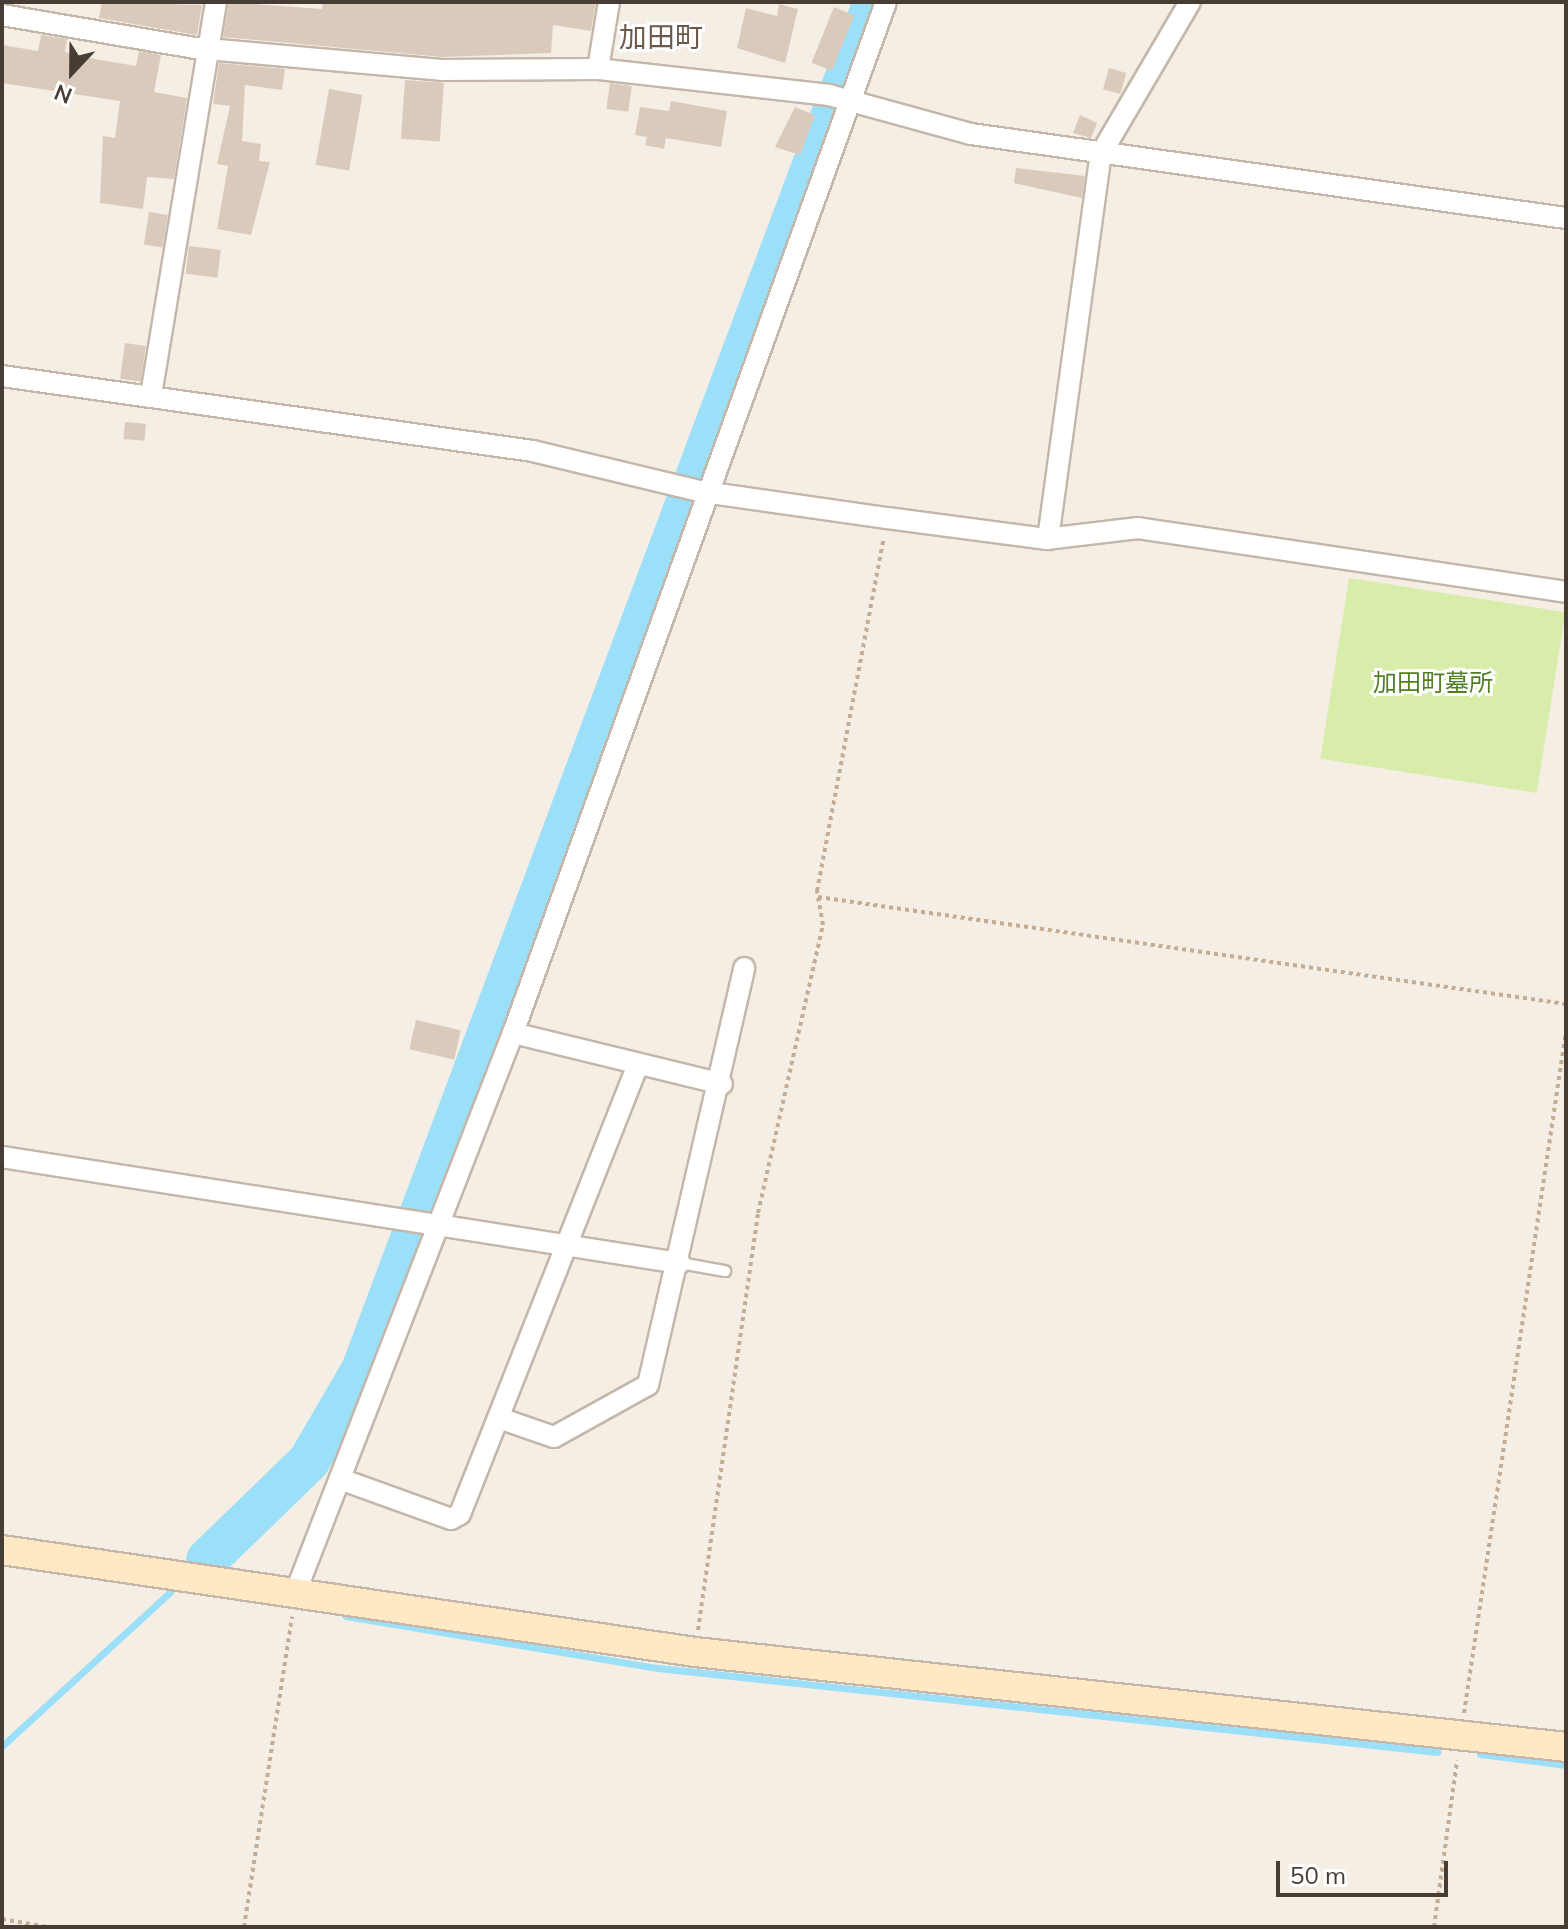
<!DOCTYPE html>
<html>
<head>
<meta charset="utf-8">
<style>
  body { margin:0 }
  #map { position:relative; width:1568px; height:1929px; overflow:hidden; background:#f4eee5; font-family:Mulish,"Noto Sans JP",sans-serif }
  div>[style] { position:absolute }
  .green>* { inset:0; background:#d8eda9; transform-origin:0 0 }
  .stream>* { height:7px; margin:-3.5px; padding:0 3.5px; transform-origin:3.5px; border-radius:3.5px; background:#9bdff8 }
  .river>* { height:42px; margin:-21px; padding:0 21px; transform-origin:21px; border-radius:21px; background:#9bdff8 }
  .building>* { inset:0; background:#dacabc; transform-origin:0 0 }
  .path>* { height:4px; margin-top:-2px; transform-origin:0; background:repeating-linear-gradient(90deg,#c4ad96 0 4px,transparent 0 8px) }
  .roads { filter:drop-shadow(2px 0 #c4b7aa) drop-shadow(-2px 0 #c4b7aa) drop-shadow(0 2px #c4b7aa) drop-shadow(0 -2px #c4b7aa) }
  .lane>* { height:10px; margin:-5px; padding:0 5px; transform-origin:5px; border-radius:5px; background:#fff }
  .street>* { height:20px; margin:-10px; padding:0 10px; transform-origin:10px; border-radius:10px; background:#fff }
  .secondary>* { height:28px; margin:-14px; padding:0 14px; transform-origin:14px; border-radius:14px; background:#ffe8c4 }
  span { translate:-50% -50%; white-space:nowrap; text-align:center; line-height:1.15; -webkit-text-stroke:6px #fff; paint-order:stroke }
  .park-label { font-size:24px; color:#527f21 }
  .quarter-label { font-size:28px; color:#6b594a }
  .frame { position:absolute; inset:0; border:4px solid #473d34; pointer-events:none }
  .north { position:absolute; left:32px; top:32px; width:80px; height:80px; -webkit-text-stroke:6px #fff; paint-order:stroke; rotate:202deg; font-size:22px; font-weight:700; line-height:32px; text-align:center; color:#473d34 }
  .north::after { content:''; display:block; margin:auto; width:28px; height:36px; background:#473d34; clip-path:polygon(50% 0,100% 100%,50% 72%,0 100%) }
  .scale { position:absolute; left:1276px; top:1861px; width:172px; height:36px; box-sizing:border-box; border:4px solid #473d34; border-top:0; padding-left:10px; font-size:24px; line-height:28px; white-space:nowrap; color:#473d34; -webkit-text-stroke:6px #fff; paint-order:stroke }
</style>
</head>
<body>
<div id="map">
  <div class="green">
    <div style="left:1349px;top:578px;width:219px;height:183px;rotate:9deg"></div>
  </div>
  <div class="stream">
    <div style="left:346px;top:1616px;width:316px;rotate:9.5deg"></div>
    <div style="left:658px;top:1668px;width:784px;rotate:6.15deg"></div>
    <div style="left:2px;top:1746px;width:228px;rotate:-42.5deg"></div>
    <div style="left:1480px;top:1754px;width:87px;rotate:7.3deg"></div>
  </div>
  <div class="river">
    <div style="left:207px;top:1560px;width:142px;rotate:-44.1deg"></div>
    <div style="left:309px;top:1461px;width:105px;rotate:-59.8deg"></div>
    <div style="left:362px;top:1370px;width:1461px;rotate:-69.48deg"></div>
  </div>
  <div class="building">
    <div style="clip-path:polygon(102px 2px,202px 5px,197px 35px,99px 18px)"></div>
    <div style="clip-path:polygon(229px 2px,322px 9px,323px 2px,596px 2px,591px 31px,553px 25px,551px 53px,442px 57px,223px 37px)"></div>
    <div style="clip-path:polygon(779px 4px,798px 9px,785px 63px,737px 48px,746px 8px,777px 16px)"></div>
    <div style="left:834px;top:7px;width:22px;height:60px;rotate:22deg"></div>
    <div style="clip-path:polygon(41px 35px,67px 39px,65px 52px,95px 59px,136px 66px,139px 51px,161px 55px,154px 92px,187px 98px,174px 179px,147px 177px,143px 209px,100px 203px,103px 136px,115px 138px,120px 101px,2px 83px,2px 45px,38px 51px)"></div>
    <div style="clip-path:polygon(219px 63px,285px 69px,282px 90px,245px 85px,242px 141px,261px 144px,259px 161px,270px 162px,251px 235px,217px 229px,228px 166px,217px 164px,230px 106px,213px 104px)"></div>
    <div style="left:1109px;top:68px;width:18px;height:22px;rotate:16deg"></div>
    <div style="left:405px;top:80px;width:39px;height:59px;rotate:4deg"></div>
    <div style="left:610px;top:83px;width:22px;height:26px;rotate:8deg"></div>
    <div style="left:329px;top:89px;width:34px;height:77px;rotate:10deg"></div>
    <div style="clip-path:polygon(671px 101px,727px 111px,721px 147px,666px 138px,664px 149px,645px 145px,647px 137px,635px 135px,640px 107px,669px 111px)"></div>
    <div style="clip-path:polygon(795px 107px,815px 115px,800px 155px,775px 147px)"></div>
    <div style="clip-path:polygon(1080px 115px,1097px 123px,1091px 138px,1073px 133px)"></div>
    <div style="clip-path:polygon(1016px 168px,1085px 176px,1082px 198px,1014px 183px)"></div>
    <div style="left:149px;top:212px;width:19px;height:33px;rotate:9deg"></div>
    <div style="left:189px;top:246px;width:32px;height:28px;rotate:7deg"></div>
    <div style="left:125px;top:343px;width:21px;height:36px;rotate:8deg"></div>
    <div style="left:125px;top:422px;width:21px;height:17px;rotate:5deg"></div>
    <div style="left:416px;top:1020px;width:46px;height:30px;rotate:13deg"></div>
  </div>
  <div class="path">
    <div style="left:818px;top:897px;width:756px;rotate:8.14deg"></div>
    <div style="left:698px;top:1630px;width:421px;rotate:-81.8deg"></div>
    <div style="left:758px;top:1213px;width:295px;rotate:-77.3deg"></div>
    <div style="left:823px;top:925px;width:35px;rotate:-100deg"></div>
    <div style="left:817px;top:891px;width:360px;rotate:-79.3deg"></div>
    <div style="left:1464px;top:1713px;width:690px;rotate:-81.49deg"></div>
    <div style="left:2px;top:1919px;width:46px;rotate:10.1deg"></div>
    <div style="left:244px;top:1927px;width:314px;rotate:-81.2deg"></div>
    <div style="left:1434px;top:1927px;width:168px;rotate:-82.1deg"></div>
  </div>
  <div class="roads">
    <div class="lane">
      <div style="left:680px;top:1263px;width:46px;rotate:10.1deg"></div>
    </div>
    <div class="street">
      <div style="left:2px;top:15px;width:197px;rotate:9.7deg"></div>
      <div style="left:196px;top:48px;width:246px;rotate:5.1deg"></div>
      <div style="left:441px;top:70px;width:157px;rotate:-0.4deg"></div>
      <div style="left:598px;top:69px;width:232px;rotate:6.4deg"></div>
      <div style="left:829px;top:95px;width:147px;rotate:15.4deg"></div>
      <div style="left:971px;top:134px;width:601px;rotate:8.04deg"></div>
      <div style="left:598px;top:69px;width:68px;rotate:-80.7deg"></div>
      <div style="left:1102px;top:152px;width:174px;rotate:-59.6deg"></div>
      <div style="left:2px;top:376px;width:536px;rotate:8.04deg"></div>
      <div style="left:533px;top:451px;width:176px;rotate:13.5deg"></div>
      <div style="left:704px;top:492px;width:185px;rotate:8.1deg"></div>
      <div style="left:887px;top:518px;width:160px;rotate:7.5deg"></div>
      <div style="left:1046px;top:539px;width:93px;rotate:-6.8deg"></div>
      <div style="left:1138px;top:528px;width:433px;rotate:8.5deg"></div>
      <div style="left:151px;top:395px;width:398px;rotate:-80.6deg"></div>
      <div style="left:1048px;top:539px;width:391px;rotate:-82.2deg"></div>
      <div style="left:513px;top:1033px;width:215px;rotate:13.7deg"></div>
      <div style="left:2px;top:1157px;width:686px;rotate:8.89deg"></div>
      <div style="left:499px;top:1418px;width:58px;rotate:19.1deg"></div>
      <div style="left:554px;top:1437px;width:107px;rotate:-29deg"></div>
      <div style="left:648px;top:1385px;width:428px;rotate:-77deg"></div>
      <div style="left:340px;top:1479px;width:118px;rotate:19.8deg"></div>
      <div style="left:451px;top:1519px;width:10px;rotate:-29deg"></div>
      <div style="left:460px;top:1514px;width:482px;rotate:-68.4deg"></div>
      <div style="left:296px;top:1591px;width:599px;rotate:-68.75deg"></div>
      <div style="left:513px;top:1033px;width:1096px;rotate:-70.11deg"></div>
    </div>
    <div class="secondary">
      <div style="left:2px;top:1550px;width:700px;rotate:8.37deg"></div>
      <div style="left:695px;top:1652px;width:876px;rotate:6.22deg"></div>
    </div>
  </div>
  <div class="park-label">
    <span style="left:1433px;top:683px">加田町墓所</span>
  </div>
  <div class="quarter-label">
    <span style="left:661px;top:37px">加田町</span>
  </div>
  <div class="frame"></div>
  <div class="north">N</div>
  <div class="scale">50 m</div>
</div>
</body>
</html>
